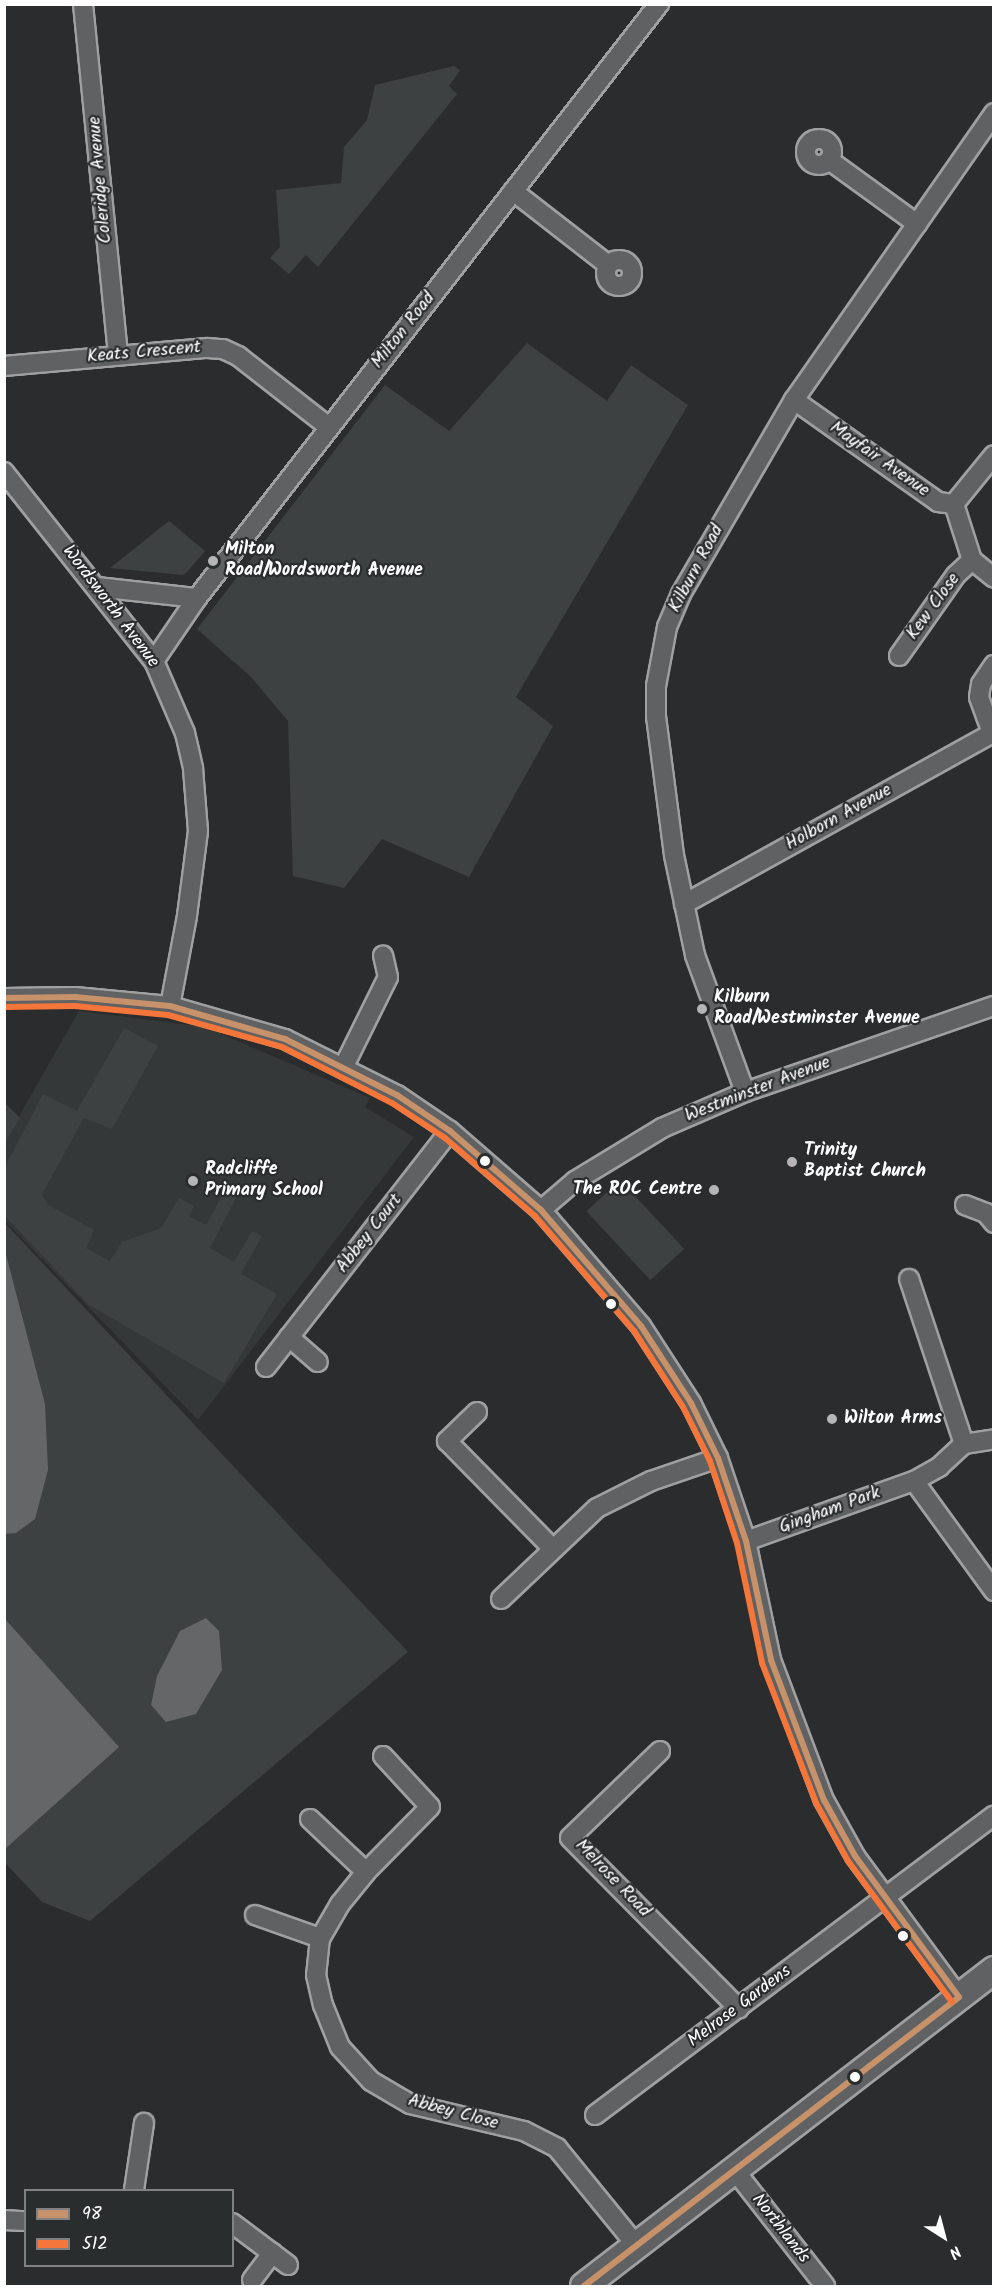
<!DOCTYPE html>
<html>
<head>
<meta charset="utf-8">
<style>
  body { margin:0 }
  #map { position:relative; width:998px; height:2291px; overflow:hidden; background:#2b2c2d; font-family:Kalam,sans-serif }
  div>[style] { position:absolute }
  .built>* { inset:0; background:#353839 }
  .green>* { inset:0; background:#3e4142; transform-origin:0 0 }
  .water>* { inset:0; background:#646667 }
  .roads { filter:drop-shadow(2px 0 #a0a0a0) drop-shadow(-2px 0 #a0a0a0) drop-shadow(0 2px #a0a0a0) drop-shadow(0 -2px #a0a0a0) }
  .street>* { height:18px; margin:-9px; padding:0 9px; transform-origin:9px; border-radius:9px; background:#606162 }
  .street>.ring { margin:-9px; padding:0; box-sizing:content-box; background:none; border:18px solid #606162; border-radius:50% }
  .secondary>* { height:26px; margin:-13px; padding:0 13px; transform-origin:13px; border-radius:13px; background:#606162 }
  .bus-1>* { height:6px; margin:-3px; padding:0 3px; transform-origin:3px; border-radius:3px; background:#c7916a }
  .bus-2>* { height:6px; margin:-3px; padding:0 3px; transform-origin:3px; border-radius:3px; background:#f5763a }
  .dots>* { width:16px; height:16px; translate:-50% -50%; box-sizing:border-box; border:3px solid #2a2d2e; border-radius:50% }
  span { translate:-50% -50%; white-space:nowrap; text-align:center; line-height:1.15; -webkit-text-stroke:4.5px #2a2d2e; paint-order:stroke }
  .street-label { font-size:18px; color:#fff }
  .poi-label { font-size:18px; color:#fff; font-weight:700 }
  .left { translate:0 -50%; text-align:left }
  .right { translate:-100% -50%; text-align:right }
  .frame { position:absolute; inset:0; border:6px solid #fff; pointer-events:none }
  .legend { position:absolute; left:24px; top:2189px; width:210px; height:78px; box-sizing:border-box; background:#2a2d2e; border:2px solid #7f8182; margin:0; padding:8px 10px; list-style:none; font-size:18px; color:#fff }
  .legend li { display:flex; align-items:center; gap:12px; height:30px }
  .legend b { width:30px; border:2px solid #7f8182 }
  .north { position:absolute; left:914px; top:2207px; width:60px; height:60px; -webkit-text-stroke:4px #2a2d2e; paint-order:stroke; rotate:144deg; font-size:16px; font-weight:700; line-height:24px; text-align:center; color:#fff }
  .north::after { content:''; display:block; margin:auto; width:21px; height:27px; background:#fff; clip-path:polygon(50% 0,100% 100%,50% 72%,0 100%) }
</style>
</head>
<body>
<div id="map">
  <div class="built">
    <div style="clip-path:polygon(79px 1011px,205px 1027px,370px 1098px,365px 1107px,414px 1137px,198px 1420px,5px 1221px,5px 1141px)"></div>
  </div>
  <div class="green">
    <div style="clip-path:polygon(454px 66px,460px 70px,449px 86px,457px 94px,318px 267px,306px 255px,289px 274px,270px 258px,280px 247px,276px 190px,341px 183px,344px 147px,367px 120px,375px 85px)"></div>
    <div style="clip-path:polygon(527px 343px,607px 401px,631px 365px,688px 405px,516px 697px,553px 726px,469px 877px,382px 839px,344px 888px,293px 876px,288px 721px,251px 677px,197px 629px,385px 385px,449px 431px)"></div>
    <div style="clip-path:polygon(169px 521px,205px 551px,187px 572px,183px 575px,110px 568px)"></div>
    <div style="clip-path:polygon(124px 1028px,158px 1046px,112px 1129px,84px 1118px,42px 1194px,48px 1205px,94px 1230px,86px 1248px,110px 1261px,122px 1242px,161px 1228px,179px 1198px,194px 1206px,189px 1216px,206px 1225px,224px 1192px,236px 1198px,210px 1248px,234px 1262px,252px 1231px,262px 1236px,241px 1274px,277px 1294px,224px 1383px,89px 1305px,5px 1216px,5px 1167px,43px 1094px,77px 1111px)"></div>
    <div style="clip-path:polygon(5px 1103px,20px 1118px,5px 1143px)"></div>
    <div style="left:620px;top:1180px;width:94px;height:46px;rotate:47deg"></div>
    <div style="clip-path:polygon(4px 1222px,408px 1652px,90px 1921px,42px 1902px,5px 1863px)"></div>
  </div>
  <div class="water">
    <div style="clip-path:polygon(4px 1247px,45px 1404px,48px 1470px,35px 1519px,16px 1533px,5px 1534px)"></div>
    <div style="clip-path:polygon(206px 1618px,219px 1631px,222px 1670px,196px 1714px,166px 1722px,151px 1705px,157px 1676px,180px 1631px)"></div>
    <div style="clip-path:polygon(5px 1619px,119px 1747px,5px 1849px,4px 1849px)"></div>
  </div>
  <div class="roads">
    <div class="street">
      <div style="left:83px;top:4px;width:353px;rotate:84.3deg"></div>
      <div class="ring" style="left:806px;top:139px;width:8px;height:8px"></div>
      <div style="left:829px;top:160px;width:109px;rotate:36deg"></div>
      <div style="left:513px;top:191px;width:120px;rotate:37.9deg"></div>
      <div class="ring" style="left:606px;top:260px;width:8px;height:8px"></div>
      <div style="left:4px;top:366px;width:204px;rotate:-5.1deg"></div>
      <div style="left:207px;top:348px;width:16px;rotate:4deg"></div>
      <div style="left:223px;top:349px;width:17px;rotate:25deg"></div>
      <div style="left:238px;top:356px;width:115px;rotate:38deg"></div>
      <div style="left:794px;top:400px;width:176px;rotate:35.3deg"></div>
      <div style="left:938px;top:502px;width:16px;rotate:7deg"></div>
      <div style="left:954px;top:504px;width:59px;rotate:72.2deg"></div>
      <div style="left:972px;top:560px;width:28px;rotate:39deg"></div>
      <div style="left:4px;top:472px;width:241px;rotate:51.6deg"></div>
      <div style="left:154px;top:661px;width:78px;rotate:66.7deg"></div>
      <div style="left:185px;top:733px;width:37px;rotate:77deg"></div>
      <div style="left:193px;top:769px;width:62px;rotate:85.4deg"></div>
      <div style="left:198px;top:831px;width:86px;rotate:97.4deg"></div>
      <div style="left:187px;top:916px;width:92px;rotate:100.7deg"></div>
      <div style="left:954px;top:504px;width:63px;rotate:-50.8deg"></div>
      <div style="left:97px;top:587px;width:101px;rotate:6.3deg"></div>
      <div style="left:899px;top:656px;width:99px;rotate:-54.9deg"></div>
      <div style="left:956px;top:575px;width:22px;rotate:-43deg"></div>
      <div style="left:154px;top:661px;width:76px;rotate:-55.7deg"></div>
      <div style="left:197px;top:598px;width:753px;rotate:-52.13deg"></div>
      <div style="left:992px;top:733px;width:38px;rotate:-110deg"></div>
      <div style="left:979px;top:697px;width:13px;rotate:-81deg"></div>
      <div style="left:981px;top:684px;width:23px;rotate:-56deg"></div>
      <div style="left:684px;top:904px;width:355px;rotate:-29deg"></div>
      <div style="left:4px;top:998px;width:71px;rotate:-0.8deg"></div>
      <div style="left:75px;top:997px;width:95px;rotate:5.4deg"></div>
      <div style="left:170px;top:1006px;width:120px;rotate:16deg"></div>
      <div style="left:285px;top:1039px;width:125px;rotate:26.6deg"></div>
      <div style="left:397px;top:1095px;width:64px;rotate:34.2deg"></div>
      <div style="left:450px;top:1131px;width:121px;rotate:41deg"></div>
      <div style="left:541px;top:1210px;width:153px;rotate:49.2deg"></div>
      <div style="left:641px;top:1326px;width:92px;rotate:57deg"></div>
      <div style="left:691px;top:1403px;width:61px;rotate:63.9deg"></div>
      <div style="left:718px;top:1458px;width:88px;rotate:71.4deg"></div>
      <div style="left:746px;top:1541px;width:122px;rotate:78.1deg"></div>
      <div style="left:771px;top:1660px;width:150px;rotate:69.3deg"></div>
      <div style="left:824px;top:1800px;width:64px;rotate:61deg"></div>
      <div style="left:855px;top:1856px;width:175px;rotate:53.6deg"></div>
      <div style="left:344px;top:1066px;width:99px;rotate:-63.7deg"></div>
      <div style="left:388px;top:977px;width:22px;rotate:-103deg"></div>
      <div style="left:745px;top:1092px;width:146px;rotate:-110.1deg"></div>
      <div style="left:695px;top:955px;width:102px;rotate:-101.9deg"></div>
      <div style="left:674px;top:855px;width:139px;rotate:-97.4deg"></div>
      <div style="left:656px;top:717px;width:31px;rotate:-90deg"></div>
      <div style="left:656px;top:686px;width:60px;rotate:-79.4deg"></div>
      <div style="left:667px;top:627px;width:36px;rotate:-67deg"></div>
      <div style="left:681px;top:594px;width:225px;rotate:-59.8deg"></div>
      <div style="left:794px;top:400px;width:350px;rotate:-55.1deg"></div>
      <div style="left:965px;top:1205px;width:22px;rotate:21deg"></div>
      <div style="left:986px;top:1213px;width:13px;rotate:51deg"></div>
      <div style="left:541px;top:1210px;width:45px;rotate:-40.5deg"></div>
      <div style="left:575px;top:1181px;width:102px;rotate:-31.3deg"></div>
      <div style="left:662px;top:1128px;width:90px;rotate:-23.4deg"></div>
      <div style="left:745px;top:1092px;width:263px;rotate:-19.1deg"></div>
      <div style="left:289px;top:1337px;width:38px;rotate:41deg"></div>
      <div style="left:266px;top:1367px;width:299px;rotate:-52.1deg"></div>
      <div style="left:477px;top:1412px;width:42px;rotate:136deg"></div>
      <div style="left:447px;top:1441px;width:150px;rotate:45.5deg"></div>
      <div style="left:964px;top:1444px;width:30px;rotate:-9deg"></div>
      <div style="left:914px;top:1481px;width:136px;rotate:54deg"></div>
      <div style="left:746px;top:1541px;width:178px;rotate:-19.7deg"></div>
      <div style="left:914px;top:1481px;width:29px;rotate:-29deg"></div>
      <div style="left:939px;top:1467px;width:34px;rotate:-43deg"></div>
      <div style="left:964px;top:1444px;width:174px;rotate:-108.4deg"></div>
      <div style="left:501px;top:1599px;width:132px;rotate:-43.5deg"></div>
      <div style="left:597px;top:1508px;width:60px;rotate:-26.6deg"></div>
      <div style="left:651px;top:1481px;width:71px;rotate:-18.9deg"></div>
      <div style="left:660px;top:1751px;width:125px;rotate:136deg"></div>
      <div style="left:570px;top:1838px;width:240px;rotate:45.3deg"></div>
      <div style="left:383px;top:1756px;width:69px;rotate:47.3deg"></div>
      <div style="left:430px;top:1807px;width:91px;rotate:134.6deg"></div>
      <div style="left:366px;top:1872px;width:41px;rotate:129.1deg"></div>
      <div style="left:340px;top:1904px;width:39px;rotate:120deg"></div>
      <div style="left:320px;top:1938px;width:37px;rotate:96deg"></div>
      <div style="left:316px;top:1975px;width:31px;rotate:77deg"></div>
      <div style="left:323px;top:2005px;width:45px;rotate:68deg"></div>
      <div style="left:340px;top:2047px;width:46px;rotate:47.6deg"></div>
      <div style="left:371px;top:2081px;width:45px;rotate:30.5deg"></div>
      <div style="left:410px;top:2104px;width:117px;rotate:13.3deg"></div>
      <div style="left:524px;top:2131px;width:37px;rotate:27deg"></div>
      <div style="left:557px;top:2148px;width:127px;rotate:50.8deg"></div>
      <div style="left:310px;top:1819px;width:77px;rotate:43.4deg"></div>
      <div style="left:255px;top:1915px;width:69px;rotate:19.5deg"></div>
      <div style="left:595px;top:2115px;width:499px;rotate:-36.9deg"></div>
      <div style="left:736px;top:2172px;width:145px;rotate:52deg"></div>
      <div style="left:134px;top:2190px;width:68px;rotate:-81.5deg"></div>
      <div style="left:4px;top:2220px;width:22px;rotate:3deg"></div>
      <div style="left:232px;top:2223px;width:70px;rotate:36.9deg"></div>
      <div style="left:252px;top:2280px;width:34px;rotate:-53deg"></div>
    </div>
    <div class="secondary">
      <div style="left:584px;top:2286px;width:518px;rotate:-37.62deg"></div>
    </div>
  </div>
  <div class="bus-1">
    <div style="left:4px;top:998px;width:71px;rotate:-0.8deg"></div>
    <div style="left:75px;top:997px;width:95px;rotate:5.4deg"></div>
    <div style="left:170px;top:1006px;width:120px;rotate:16deg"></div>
    <div style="left:285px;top:1039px;width:125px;rotate:26.6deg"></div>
    <div style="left:397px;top:1095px;width:64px;rotate:34.2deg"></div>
    <div style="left:450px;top:1131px;width:121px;rotate:41deg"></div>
    <div style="left:541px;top:1210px;width:153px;rotate:49.2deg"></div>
    <div style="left:641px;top:1326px;width:92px;rotate:57deg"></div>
    <div style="left:691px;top:1403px;width:61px;rotate:63.9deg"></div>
    <div style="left:718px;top:1458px;width:88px;rotate:71.4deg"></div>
    <div style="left:746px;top:1541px;width:122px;rotate:78.1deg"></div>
    <div style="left:771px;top:1660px;width:150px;rotate:69.3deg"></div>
    <div style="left:824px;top:1800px;width:64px;rotate:61deg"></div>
    <div style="left:855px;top:1856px;width:175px;rotate:53.6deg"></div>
    <div style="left:584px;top:2286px;width:473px;rotate:-37.6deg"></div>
  </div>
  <div class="bus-2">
    <div style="left:4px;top:1007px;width:71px;rotate:-0.8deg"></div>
    <div style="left:75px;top:1006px;width:93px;rotate:5.5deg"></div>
    <div style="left:168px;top:1015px;width:118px;rotate:15.7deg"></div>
    <div style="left:282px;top:1047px;width:123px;rotate:27deg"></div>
    <div style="left:392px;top:1103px;width:64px;rotate:33.4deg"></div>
    <div style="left:445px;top:1138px;width:119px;rotate:40.9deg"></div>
    <div style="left:535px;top:1216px;width:152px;rotate:49.3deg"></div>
    <div style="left:634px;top:1331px;width:90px;rotate:57.2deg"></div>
    <div style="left:683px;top:1407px;width:60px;rotate:63.4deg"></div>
    <div style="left:710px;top:1461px;width:86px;rotate:71.8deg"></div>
    <div style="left:737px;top:1543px;width:123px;rotate:78.2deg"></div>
    <div style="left:762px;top:1663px;width:150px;rotate:68.9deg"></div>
    <div style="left:816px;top:1803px;width:66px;rotate:61.1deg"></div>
    <div style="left:848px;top:1861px;width:175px;rotate:53.6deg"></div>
  </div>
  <div class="dots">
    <div style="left:213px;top:561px;background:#b5b5b6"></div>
    <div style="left:702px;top:1009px;background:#b5b5b6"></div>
    <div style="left:485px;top:1161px;background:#fff"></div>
    <div style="left:792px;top:1162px;background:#b5b5b6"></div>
    <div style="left:193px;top:1181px;background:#b5b5b6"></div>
    <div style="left:714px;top:1190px;background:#b5b5b6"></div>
    <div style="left:611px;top:1304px;background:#fff"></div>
    <div style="left:832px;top:1419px;background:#b5b5b6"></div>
    <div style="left:903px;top:1936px;background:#fff"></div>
    <div style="left:855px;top:2077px;background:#fff"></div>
  </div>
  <div class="street-label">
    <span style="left:101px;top:180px;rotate:-95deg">Coleridge Avenue</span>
    <span style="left:404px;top:331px;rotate:-52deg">Milton Road</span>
    <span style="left:144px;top:353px;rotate:-5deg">Keats Crescent</span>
    <span style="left:879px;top:460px;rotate:35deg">Mayfair Avenue</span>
    <span style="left:697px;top:569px;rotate:-62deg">Kilburn Road</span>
    <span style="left:110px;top:607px;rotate:53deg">Wordsworth Avenue</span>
    <span style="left:934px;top:607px;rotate:-54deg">Kew Close</span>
    <span style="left:839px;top:818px;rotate:-29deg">Holborn Avenue</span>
    <span style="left:758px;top:1090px;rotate:-21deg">Westminster Avenue</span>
    <span style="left:370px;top:1234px;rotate:-52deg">Abbey Court</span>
    <span style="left:830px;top:1511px;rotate:-20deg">Gingham Park</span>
    <span style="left:612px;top:1879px;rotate:46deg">Melrose Road</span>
    <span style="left:740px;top:2007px;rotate:-37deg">Melrose Gardens</span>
    <span style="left:453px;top:2113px;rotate:15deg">Abbey Close</span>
    <span style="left:780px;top:2229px;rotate:52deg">Northlands</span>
  </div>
  <div class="poi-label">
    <span class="left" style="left:225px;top:561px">Milton<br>Road/Wordsworth Avenue</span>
    <span class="left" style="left:714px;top:1009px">Kilburn<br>Road/Westminster Avenue</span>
    <span class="left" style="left:804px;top:1162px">Trinity<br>Baptist Church</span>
    <span class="left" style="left:205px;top:1181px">Radcliffe<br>Primary School</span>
    <span class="right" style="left:702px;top:1190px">The ROC Centre</span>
    <span class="left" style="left:844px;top:1419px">Wilton Arms</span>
  </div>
  <div class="frame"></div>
  <ul class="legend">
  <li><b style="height:8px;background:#c7916a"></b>98</li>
  <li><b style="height:8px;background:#f5763a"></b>512</li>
  </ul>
  <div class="north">N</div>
</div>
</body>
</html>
